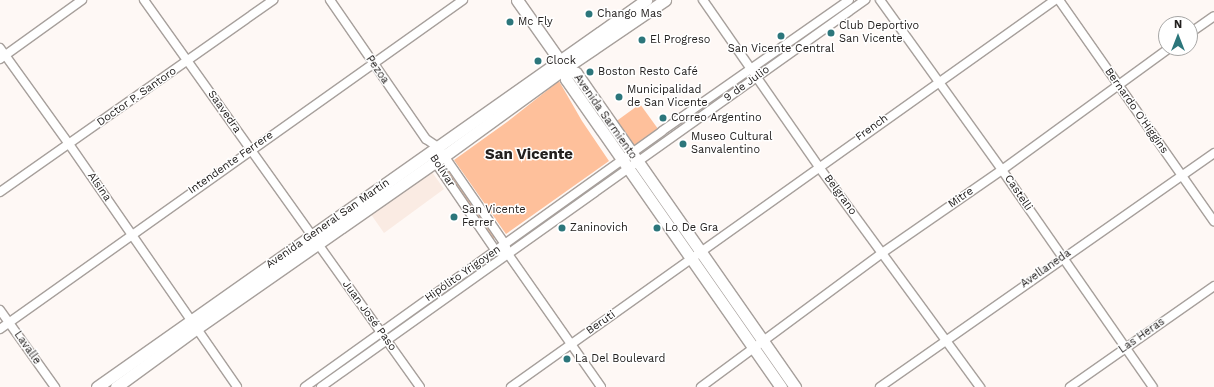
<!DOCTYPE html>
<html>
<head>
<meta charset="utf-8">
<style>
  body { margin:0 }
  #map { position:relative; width:1214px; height:387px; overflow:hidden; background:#fef8f5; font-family:"Work Sans",sans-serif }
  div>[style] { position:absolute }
  .built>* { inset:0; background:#faebe3 }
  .green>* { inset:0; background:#fec09b; transform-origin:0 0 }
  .roads { filter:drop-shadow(1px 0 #a7a09c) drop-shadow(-1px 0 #a7a09c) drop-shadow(0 1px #a7a09c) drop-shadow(0 -1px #a7a09c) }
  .minor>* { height:8px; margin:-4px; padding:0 4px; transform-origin:4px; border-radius:4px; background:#fff }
  .secondary>* { height:11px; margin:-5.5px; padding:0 5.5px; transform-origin:5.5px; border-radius:5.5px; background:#fff }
  .dots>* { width:11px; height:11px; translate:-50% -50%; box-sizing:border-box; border:2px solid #fff; border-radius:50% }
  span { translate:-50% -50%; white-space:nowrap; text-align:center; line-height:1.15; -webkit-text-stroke:3px #fff; paint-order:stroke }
  .poi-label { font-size:11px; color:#23201f }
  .left { translate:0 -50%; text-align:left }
  .street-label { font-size:11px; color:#23201f }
  .district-label { font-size:15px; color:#23201f; font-weight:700 }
  .north { position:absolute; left:1158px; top:16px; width:40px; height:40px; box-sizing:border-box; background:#fff; border:1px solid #a7a6a5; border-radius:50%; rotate:0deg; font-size:11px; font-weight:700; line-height:16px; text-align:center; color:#23201f }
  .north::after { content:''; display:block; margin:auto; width:14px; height:18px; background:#2c767b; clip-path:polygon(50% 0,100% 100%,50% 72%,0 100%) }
</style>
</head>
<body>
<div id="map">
  <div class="built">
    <div style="clip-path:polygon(425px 171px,432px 172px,444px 189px,384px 233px,370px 213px)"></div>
  </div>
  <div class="green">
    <div style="clip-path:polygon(559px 81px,582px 121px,609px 161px,506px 234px,454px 160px,507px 122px)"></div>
    <div style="left:640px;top:104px;width:32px;height:32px;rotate:54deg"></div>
    <div style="left:447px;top:164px;width:88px;height:6px;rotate:56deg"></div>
  </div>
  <div class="roads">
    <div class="minor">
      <div style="left:144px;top:0;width:475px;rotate:54.5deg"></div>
      <div style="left:330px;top:0;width:169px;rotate:55.4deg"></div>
      <div style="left:426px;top:139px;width:14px;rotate:34deg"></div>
      <div style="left:438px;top:147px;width:118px;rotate:55.4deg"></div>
      <div style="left:505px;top:244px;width:10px;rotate:73deg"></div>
      <div style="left:508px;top:254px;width:162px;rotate:55deg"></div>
      <div style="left:703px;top:0;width:203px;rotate:55.2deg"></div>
      <div style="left:819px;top:167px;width:273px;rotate:53.8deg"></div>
      <div style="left:880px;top:0;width:209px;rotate:54.3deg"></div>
      <div style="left:1002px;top:170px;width:264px;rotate:55.2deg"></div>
      <div style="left:1059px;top:0;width:270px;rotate:55deg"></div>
      <div style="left:1190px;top:33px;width:29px;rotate:-35deg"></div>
      <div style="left:0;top:48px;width:118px;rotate:54.3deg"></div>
      <div style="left:69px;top:144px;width:295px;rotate:55.3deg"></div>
      <div style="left:0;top:59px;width:101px;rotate:-35.7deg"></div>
      <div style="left:433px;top:159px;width:112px;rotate:55.6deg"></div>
      <div style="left:496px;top:251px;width:5px;rotate:11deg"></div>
      <div style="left:0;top:192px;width:334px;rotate:-35.1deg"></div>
      <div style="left:0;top:310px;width:95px;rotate:54.5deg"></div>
      <div style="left:0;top:329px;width:568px;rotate:-35.4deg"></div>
      <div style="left:305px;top:387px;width:439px;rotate:-35.6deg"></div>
      <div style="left:662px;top:131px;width:228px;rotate:-35deg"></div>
      <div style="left:321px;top:387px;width:668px;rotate:-35.43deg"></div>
      <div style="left:511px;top:387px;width:668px;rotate:-35.43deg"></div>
      <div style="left:701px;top:387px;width:225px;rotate:-36.5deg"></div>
      <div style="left:882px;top:253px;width:146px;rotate:-34.7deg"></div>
      <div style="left:1002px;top:170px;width:207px;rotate:-36.1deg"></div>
      <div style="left:880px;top:387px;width:408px;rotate:-35deg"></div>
      <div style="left:1070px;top:387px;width:176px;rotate:-35deg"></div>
    </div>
    <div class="secondary">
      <div style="left:517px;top:0;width:83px;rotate:54.8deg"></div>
      <div style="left:565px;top:68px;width:12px;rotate:24deg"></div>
      <div style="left:576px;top:73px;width:383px;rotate:55.1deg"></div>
      <div style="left:565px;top:68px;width:11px;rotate:85deg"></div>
      <div style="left:566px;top:79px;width:376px;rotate:55.1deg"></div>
      <div style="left:97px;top:387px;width:672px;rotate:-35.18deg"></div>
      <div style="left:116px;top:387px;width:100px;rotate:-36.1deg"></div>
      <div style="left:197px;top:328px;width:301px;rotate:-34.9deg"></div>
      <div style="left:444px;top:156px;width:150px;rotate:-36deg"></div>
      <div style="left:565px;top:68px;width:121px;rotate:-34.2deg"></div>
    </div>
  </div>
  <div class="dots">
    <div style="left:589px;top:14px;background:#2c767b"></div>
    <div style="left:510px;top:22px;background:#2c767b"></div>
    <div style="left:831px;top:33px;background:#2c767b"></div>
    <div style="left:781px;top:36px;background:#2c767b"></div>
    <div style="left:642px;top:40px;background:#2c767b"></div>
    <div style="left:538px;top:61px;background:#2c767b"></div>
    <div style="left:590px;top:72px;background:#2c767b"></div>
    <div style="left:619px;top:97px;background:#2c767b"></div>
    <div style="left:663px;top:118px;background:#2c767b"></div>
    <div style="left:683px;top:144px;background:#2c767b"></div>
    <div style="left:454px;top:217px;background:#2c767b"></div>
    <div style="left:562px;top:228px;background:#2c767b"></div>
    <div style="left:657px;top:228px;background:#2c767b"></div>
    <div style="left:567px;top:359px;background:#2c767b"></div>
  </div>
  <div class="poi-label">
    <span class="left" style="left:597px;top:14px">Chango Mas</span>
    <span class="left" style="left:518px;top:22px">Mc Fly</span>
    <span class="left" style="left:839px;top:33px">Club Deportivo<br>San Vicente</span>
    <span class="left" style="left:650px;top:40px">El Progreso</span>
    <span style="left:781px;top:49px">San Vicente Central</span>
    <span class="left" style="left:546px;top:61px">Clock</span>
    <span class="left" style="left:598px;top:72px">Boston Resto Café</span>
    <span class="left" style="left:627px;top:97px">Municipalidad<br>de San Vicente</span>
    <span class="left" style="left:671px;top:118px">Correo Argentino</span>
    <span class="left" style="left:691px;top:144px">Museo Cultural<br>Sanvalentino</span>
    <span class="left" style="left:462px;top:217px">San Vicente<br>Ferrer</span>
    <span class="left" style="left:570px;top:228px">Zaninovich</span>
    <span class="left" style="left:665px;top:228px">Lo De Gra</span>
    <span class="left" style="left:575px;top:359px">La Del Boulevard</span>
  </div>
  <div class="street-label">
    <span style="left:377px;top:70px;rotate:55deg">Pezoa</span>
    <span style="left:747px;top:84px;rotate:-36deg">9 de Julio</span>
    <span style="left:137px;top:97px;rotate:-35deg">Doctor P. Santoro</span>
    <span style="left:1136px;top:111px;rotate:55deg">Bernardo O'Higgins</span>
    <span style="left:224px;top:112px;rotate:55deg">Saavedra</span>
    <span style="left:605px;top:117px;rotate:55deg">Avenida Sarmiento</span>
    <span style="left:872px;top:128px;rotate:-36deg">French</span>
    <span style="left:231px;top:163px;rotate:-35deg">Intendente Ferrere</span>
    <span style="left:442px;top:171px;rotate:57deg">Bolívar</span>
    <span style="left:99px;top:187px;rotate:55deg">Alsina</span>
    <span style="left:1018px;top:193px;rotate:56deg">Castelli</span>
    <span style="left:840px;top:195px;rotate:54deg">Belgrano</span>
    <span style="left:961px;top:198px;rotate:-35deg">Mitre</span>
    <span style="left:328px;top:224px;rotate:-35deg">Avenida General San Martín</span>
    <span style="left:1046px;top:269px;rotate:-35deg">Avellaneda</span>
    <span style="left:463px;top:274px;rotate:-35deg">Hipólito Yrigoyen</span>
    <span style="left:369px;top:316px;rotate:54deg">Juan José Paso</span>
    <span style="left:601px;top:323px;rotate:-35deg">Beruti</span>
    <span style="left:1142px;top:336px;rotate:-35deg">Las Heras</span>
    <span style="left:27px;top:348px;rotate:55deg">Lavalle</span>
  </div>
  <div class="district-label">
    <span style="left:529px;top:155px">San Vicente</span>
  </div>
  <div class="north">N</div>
</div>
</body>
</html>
